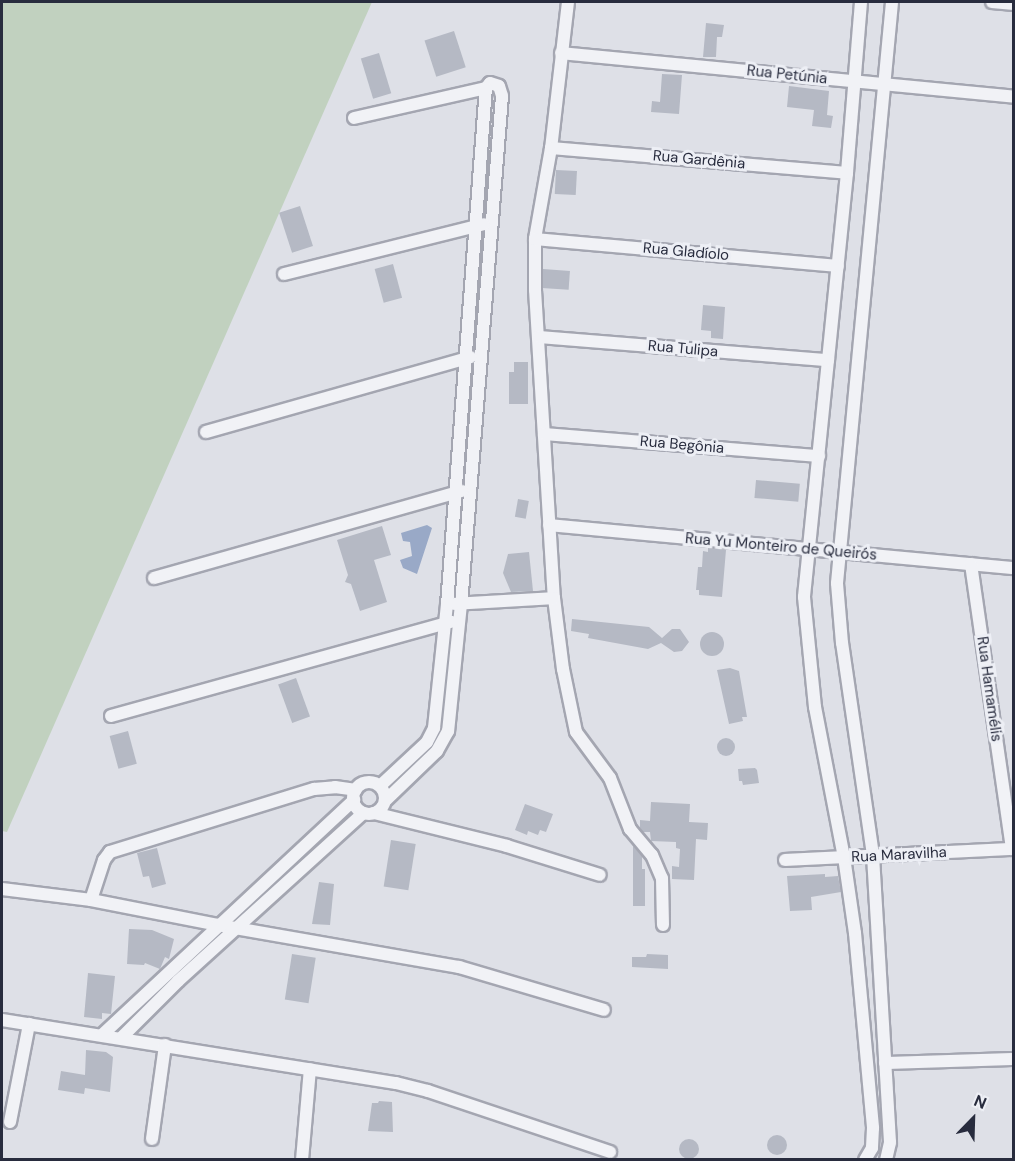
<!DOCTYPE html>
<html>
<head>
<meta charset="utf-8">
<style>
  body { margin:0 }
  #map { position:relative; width:1015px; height:1161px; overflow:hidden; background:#dee0e7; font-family:"DM Sans",sans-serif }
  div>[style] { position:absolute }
  .green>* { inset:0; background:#c1d1bf }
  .water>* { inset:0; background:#99a9c7 }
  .building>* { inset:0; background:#b5b9c4; transform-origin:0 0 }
  .round { border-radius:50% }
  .roads { filter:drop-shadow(2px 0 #a4a6b1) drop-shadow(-2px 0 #a4a6b1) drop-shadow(0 2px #a4a6b1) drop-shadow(0 -2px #a4a6b1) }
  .street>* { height:12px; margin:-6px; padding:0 6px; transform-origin:6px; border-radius:6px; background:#f1f2f6 }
  .street>.ring { margin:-6px; padding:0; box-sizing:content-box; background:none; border:12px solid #f1f2f6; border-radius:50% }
  span { translate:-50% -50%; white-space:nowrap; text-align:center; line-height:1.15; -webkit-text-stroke:6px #edeff5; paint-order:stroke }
  .street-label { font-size:15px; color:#282c3e }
  .frame { position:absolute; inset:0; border:3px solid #282c3e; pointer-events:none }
  .north { position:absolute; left:943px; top:1089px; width:60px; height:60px; -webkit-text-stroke:4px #edeff5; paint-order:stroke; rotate:23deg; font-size:16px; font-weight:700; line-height:24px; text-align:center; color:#282c3e }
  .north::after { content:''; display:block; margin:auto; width:21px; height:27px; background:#282c3e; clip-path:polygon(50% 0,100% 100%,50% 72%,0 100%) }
</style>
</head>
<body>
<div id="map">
  <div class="green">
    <div style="clip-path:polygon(2px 2px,372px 2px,7px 832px,2px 831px)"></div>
  </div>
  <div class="water">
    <div style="clip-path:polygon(427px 525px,432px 528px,417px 574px,403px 568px,400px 560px,412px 556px,410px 542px,403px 541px,401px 533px)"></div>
  </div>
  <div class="building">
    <div style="clip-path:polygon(706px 23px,724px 25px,722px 37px,717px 37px,716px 57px,703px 57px)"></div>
    <div style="left:454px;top:31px;width:38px;height:31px;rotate:72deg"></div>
    <div style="left:379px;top:53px;width:42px;height:19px;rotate:73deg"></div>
    <div style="clip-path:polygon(662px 74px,682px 75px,679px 114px,651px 112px,652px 101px,660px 102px)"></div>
    <div style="clip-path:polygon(789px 86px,829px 91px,827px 115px,833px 116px,831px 128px,812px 126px,814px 110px,787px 107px)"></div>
    <div style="left:556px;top:170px;width:21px;height:24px;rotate:3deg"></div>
    <div style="left:300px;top:206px;width:42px;height:22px;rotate:72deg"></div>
    <div style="left:393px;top:264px;width:35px;height:19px;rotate:75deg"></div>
    <div style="left:543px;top:269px;width:27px;height:19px;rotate:4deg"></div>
    <div style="clip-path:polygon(703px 305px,725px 307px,723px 339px,711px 338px,711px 331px,701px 330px)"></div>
    <div style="clip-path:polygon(514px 362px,528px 362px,528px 404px,509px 404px,509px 372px,514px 372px)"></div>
    <div style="left:756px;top:480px;width:44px;height:18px;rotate:5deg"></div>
    <div style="left:518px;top:499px;width:11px;height:18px;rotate:10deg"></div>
    <div style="clip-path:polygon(382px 526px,391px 555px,374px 560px,387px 602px,360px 611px,351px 584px,345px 582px,348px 575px,337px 540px)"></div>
    <div style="clip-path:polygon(708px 548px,726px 550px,722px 597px,699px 595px,699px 590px,696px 590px,698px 567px,702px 567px,703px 551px,708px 552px)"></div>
    <div style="clip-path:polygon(529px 552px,533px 591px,511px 592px,503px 573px,508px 554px)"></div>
    <div style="clip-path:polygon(572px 619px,649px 627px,662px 638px,672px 629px,680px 629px,689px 642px,682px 651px,674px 652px,661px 643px,648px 649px,588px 638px,589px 634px,571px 631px)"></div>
    <div class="round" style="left:700px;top:632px;width:24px;height:24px"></div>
    <div style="clip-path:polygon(730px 668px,739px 671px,747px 717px,742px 717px,743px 721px,729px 724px,717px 670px)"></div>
    <div style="left:296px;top:678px;width:41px;height:19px;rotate:70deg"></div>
    <div style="left:128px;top:731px;width:34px;height:19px;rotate:75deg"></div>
    <div class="round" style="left:717px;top:738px;width:18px;height:18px"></div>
    <div style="clip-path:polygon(755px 768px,757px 770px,759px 783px,743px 785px,742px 781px,739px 781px,738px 769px)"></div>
    <div style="clip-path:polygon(651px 802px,690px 804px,689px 822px,708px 823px,707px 840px,696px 839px,694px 880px,672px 879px,672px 866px,679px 867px,680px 849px,676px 848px,676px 842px,651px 841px,650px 832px,643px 832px,640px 828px,640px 820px,650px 821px)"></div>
    <div style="clip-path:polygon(525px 804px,553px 814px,546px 832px,540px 830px,538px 835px,528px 831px,527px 835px,515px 830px)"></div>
    <div style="left:391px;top:840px;width:25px;height:47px;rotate:9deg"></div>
    <div style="clip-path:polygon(633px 846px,642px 856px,642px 869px,645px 869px,645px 906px,633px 906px)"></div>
    <div style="clip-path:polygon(157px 848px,166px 884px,152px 888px,149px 876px,143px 877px,137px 853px)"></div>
    <div style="clip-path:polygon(825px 874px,825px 877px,838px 876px,841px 892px,811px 897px,812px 910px,790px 911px,787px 876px)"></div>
    <div style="clip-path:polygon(319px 882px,334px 884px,330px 925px,312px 924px)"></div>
    <div style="clip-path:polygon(129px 929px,152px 930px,174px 939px,169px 959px,165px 957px,160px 969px,145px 963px,144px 965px,127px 964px)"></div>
    <div style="left:292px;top:954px;width:24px;height:46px;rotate:9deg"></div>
    <div style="clip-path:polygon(647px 954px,668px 955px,668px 969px,632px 967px,632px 957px,646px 957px)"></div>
    <div style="clip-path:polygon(88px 973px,115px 976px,111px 1014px,102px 1013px,102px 1019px,84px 1017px)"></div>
    <div style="clip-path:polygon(86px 1050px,106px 1052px,113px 1057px,110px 1092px,85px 1088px,84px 1094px,58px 1090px,61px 1071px,85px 1075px)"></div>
    <div style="clip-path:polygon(379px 1101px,392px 1102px,393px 1132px,368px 1131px,372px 1103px,378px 1103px)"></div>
    <div class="round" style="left:767px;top:1135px;width:20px;height:20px"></div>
    <div class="round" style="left:679px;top:1139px;width:20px;height:20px"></div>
  </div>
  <div class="roads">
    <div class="street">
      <div style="left:568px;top:2px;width:147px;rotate:96.6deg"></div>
      <div style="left:551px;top:148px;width:92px;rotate:100deg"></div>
      <div style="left:535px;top:239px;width:51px;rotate:90deg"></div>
      <div style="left:535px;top:290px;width:309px;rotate:86.5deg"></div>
      <div style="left:554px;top:598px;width:72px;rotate:82.8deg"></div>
      <div style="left:563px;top:669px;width:64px;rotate:78.3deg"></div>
      <div style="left:576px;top:732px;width:57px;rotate:53.5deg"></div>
      <div style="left:610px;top:778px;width:55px;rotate:68.6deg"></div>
      <div style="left:630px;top:829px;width:34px;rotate:50deg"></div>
      <div style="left:652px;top:855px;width:25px;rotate:67deg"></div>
      <div style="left:662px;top:878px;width:47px;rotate:88.8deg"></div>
      <div style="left:861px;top:2px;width:172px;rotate:94.7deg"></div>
      <div style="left:847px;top:173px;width:426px;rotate:95.8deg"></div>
      <div style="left:804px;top:597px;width:111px;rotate:84.3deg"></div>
      <div style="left:815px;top:707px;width:153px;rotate:79.1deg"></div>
      <div style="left:844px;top:857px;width:77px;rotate:81.8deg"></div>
      <div style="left:855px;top:933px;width:196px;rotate:84.7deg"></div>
      <div style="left:873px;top:1128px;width:20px;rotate:93deg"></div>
      <div style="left:872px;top:1148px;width:14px;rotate:120deg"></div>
      <div style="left:992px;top:2px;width:22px;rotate:5deg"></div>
      <div style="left:561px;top:53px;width:455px;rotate:5.5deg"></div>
      <div style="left:354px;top:118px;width:135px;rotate:-12.8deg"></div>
      <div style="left:486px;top:88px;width:6px;rotate:-51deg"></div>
      <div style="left:490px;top:83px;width:9px;rotate:18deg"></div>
      <div style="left:499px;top:86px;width:10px;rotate:73deg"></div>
      <div style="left:502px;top:96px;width:510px;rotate:94.61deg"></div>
      <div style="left:461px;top:604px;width:128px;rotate:95.8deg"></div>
      <div style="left:448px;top:731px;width:23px;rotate:119deg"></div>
      <div style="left:437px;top:751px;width:72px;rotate:136.1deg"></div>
      <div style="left:551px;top:148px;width:297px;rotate:4.8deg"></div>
      <div style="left:535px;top:239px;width:304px;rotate:5.1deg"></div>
      <div style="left:284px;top:274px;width:206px;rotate:-14deg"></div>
      <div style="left:539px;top:337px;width:290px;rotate:4.6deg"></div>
      <div style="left:206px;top:432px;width:275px;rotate:-15.8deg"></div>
      <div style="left:544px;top:434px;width:276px;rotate:4.6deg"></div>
      <div style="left:549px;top:525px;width:467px;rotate:5.3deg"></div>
      <div style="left:971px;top:564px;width:288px;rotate:81.8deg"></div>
      <div style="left:154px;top:578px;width:320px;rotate:-15.8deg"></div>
      <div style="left:454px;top:604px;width:100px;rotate:-3.4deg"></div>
      <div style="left:111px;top:716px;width:353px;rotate:-15.5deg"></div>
      <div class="ring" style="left:353px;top:782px;width:20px;height:20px"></div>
      <div style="left:380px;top:786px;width:64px;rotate:-43.1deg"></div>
      <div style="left:427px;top:742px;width:16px;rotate:-63deg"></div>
      <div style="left:434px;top:728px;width:124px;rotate:-84deg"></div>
      <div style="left:447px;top:605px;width:518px;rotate:-85.69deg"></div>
      <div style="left:374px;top:813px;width:137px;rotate:13.9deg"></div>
      <div style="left:507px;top:846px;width:97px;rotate:17.3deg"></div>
      <div style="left:785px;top:860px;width:229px;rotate:-2.8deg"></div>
      <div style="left:2px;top:889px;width:90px;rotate:7deg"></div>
      <div style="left:91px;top:900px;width:129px;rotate:11.1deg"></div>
      <div style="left:218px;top:925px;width:245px;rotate:9.9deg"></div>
      <div style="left:459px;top:967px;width:151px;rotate:16.5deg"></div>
      <div style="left:91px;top:900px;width:42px;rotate:-72deg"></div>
      <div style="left:104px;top:860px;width:10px;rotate:-53deg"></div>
      <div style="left:110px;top:852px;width:214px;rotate:-17.2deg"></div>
      <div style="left:314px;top:789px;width:21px;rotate:-5deg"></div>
      <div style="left:335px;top:787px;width:21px;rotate:8deg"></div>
      <div style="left:2px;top:1020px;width:399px;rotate:9.1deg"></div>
      <div style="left:396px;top:1083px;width:33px;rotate:14deg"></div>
      <div style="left:428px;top:1091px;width:192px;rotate:18.5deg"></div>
      <div style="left:102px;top:1035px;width:345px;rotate:-43deg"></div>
      <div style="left:122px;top:1037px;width:79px;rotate:-45deg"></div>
      <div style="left:178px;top:981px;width:250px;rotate:-42.2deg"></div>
      <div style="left:885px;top:1063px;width:129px;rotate:-1.8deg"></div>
      <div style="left:10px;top:1122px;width:100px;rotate:-79deg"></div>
      <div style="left:152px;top:1139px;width:95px;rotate:-82.1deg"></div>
      <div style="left:302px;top:1160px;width:91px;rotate:-85deg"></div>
      <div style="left:886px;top:1160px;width:18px;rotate:-77deg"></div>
      <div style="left:890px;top:1142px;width:288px;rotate:-93.4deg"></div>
      <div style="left:873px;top:855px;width:214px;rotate:-98.3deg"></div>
      <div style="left:842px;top:643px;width:60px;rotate:-94.8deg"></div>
      <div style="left:837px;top:583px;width:584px;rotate:-84.59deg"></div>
    </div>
  </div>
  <div class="street-label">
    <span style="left:787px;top:75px;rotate:6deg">Rua Petúnia</span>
    <span style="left:699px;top:160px;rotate:5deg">Rua Gardênia</span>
    <span style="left:686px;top:252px;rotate:5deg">Rua Gladíolo</span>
    <span style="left:683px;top:349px;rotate:5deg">Rua Tulipa</span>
    <span style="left:682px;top:445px;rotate:5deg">Rua Begônia</span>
    <span style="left:781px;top:547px;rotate:5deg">Rua Yu Monteiro de Queirós</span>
    <span style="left:989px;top:689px;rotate:82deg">Rua Hamamélis</span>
    <span style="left:899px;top:855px;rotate:-3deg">Rua Maravilha</span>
  </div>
  <div class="frame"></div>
  <div class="north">N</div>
</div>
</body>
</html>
